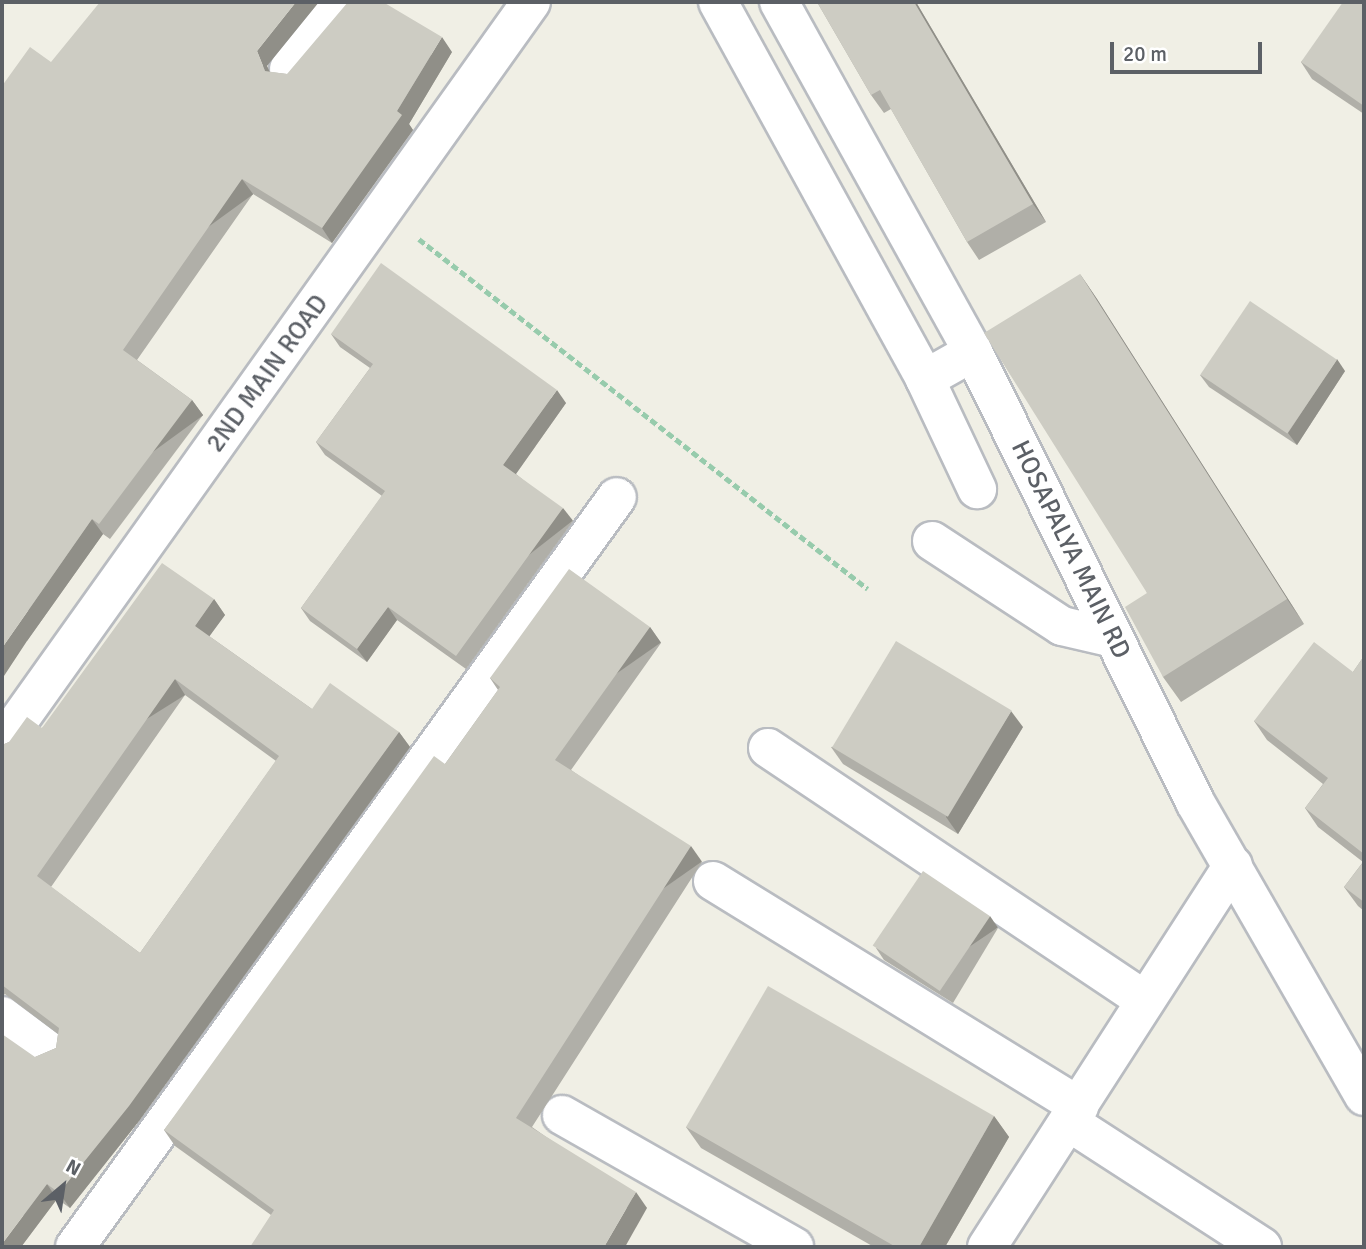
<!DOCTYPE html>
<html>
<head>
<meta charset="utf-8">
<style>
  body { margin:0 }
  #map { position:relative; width:1366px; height:1249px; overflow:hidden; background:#f0efe5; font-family:Signika,sans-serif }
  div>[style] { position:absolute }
  .path>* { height:4.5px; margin-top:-2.25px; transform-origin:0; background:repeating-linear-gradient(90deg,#97cbac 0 7px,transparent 0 10.5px) }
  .roads { filter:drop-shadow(2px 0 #b9bcc1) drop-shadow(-2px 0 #b9bcc1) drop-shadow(0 2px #b9bcc1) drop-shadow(0 -2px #b9bcc1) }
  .street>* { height:38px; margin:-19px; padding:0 19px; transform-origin:19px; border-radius:19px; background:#fff }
  .secondary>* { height:38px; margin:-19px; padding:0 19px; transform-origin:19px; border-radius:19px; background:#fff }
  .wall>* { inset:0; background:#b0afa8 }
  .shaded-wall>* { inset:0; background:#908f88; transform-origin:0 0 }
  .building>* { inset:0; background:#cdccc3; transform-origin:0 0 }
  span { translate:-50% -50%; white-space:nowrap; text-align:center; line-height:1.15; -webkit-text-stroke:6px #fff; paint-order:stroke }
  .street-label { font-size:26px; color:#5c6066 }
  .frame { position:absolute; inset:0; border:4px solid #5c6066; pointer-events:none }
  .north { position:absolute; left:28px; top:1151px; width:70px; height:70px; -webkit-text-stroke:5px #fff; paint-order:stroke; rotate:29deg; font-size:19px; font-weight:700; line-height:28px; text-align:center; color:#5c6066 }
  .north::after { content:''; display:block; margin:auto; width:24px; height:32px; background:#5c6066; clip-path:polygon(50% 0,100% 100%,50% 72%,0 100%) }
  .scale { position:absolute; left:1110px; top:42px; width:152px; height:32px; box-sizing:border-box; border:4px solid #5c6066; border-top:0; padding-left:9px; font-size:21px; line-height:24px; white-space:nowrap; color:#5c6066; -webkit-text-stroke:5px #fff; paint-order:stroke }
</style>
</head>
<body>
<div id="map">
  <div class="path">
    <div style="left:419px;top:239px;width:569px;rotate:37.94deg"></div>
  </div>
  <div class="roads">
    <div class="street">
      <div style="left:718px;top:2px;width:430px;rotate:61.2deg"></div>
      <div style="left:925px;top:379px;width:122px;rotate:64.7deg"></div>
      <div style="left:289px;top:69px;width:86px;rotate:-51.1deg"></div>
      <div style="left:925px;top:379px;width:55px;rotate:-29.4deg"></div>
      <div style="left:932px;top:541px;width:155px;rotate:33.2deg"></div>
      <div style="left:1062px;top:626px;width:52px;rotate:13.2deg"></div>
      <div style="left:2px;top:744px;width:911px;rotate:-54.51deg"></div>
      <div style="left:768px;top:748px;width:453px;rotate:33.8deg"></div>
      <div style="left:713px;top:881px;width:430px;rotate:31.6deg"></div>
      <div style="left:2px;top:1016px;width:59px;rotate:36.7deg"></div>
      <div style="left:562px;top:1115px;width:267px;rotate:29.6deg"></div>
      <div style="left:1069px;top:1122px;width:230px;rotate:32.9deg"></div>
      <div style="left:75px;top:1247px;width:925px;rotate:-54.15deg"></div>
      <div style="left:987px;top:1247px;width:454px;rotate:-57.2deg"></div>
    </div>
    <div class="secondary">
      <div style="left:779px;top:2px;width:400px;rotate:61deg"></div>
      <div style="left:973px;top:352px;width:502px;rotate:63.74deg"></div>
      <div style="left:1195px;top:802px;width:339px;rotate:60.1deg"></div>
    </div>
  </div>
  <div class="wall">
    <div style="clip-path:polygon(817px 2px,916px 2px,1046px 222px,979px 260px,967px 242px,891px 109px,884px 113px,871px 95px)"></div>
    <div style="clip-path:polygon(1364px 2px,1364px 114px,1312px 79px,1301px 62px)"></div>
    <div style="clip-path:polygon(452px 52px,409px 124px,413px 130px,332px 243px,253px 194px,137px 360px,192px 400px,203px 415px,110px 539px,103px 534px,27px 641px,51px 62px,267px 66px,270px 72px,287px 74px)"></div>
    <div style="clip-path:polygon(1080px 274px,1097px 299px,1304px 624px,1181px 702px,1163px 677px,1147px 593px)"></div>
    <div style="clip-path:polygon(331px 334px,566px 403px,516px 474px,573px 521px,466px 669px,397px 620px,367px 662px,310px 621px,301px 608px,382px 496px,325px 455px,316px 442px,370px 368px,340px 347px)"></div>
    <div style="clip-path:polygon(1345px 371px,1297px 445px,1209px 387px,1200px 375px)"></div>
    <div style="clip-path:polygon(evenodd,214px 599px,225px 615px,209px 636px,312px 709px,399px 732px,410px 747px,139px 1121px,70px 1208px,57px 1199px,21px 1247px,35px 1057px,56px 1048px,58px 1034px,5px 994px,2px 995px,2px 745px,42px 728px,214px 599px,185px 695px,276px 761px,140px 953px,51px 887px,185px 695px)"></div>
    <div style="clip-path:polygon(650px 627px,661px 643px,571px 770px,702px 862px,532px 1127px,647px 1208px,271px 1215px,175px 1146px,164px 1130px,445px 764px,498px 690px,490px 678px)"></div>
    <div style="clip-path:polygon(1364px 656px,1364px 911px,1358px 906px,1344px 887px,1363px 862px,1318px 827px,1305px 808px,1323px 784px,1267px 740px,1254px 721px,1353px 672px)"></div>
    <div style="clip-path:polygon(1023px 727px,958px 834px,843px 764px,831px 747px)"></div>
    <div style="clip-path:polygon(998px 928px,953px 1003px,884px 960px,876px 948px)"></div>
    <div style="clip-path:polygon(994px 1116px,1009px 1137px,945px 1247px,874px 1247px,701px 1148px,686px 1127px)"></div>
  </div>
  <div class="shaded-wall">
    <div style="clip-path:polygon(296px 2px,319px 2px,267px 66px,276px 86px,265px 71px,257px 51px)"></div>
    <div style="clip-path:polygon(914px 2px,916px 2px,1046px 222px,1033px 204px)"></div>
    <div style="clip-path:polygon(442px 37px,452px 52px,409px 124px,413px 130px,332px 243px,322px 228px,397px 111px)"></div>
    <div style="left:242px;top:179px;width:19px;height:208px;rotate:54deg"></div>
    <div style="clip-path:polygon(1080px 274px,1097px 299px,1304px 624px,1287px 599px)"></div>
    <div style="clip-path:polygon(1337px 359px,1345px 371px,1297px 445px,1288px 433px)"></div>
    <div style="clip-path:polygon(557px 390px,566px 403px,513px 478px,503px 465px)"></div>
    <div style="left:192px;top:400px;width:19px;height:155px;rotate:54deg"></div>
    <div style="left:563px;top:508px;width:16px;height:183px;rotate:52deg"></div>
    <div style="clip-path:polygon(92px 519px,103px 534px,27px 641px,2px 679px,2px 648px)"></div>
    <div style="clip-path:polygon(214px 599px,225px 615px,206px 641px,195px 626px)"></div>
    <div style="clip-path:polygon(388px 607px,397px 620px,367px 662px,357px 649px)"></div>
    <div style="left:650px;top:627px;width:19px;height:163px;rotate:55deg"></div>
    <div style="left:175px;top:679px;width:19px;height:241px;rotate:58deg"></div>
    <div style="clip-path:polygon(1011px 711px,1023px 727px,958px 834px,946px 817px)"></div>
    <div style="clip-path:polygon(399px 732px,410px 747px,139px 1121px,70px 1208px,59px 1193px)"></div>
    <div style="left:691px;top:846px;width:19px;height:323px;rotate:55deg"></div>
    <div style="left:990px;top:916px;width:14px;height:87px;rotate:56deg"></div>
    <div style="clip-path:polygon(994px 1116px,1009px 1137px,945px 1247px,919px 1247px)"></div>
    <div style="clip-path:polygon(47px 1184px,57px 1199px,21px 1247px,2px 1247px,2px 1244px)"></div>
    <div style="clip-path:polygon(636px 1192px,647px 1208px,625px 1247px,604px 1247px)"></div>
  </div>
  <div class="building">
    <div style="clip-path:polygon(100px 2px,296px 2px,257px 51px,265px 71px,287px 74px,348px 2px,383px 2px,442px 37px,397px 111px,402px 115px,322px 228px,242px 179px,123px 350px,192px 400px,99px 524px,92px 519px,2px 648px,2px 86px,30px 47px,51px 62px)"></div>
    <div style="clip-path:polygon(817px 2px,914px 2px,1033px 204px,967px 242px,880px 90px,871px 95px)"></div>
    <div style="clip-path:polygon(1343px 2px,1364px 2px,1364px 106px,1301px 62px)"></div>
    <div style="clip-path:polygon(381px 263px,557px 390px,503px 465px,563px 508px,456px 656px,388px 607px,357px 649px,301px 608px,385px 491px,316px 442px,373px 364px,331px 334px)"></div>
    <div style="clip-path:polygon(1080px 274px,1287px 599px,1163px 677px,1125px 607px,1147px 593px,984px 333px)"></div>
    <div style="left:1250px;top:301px;width:105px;height:89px;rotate:34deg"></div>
    <div style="clip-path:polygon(evenodd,162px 563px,214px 599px,195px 626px,312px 709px,330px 683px,399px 732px,129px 1106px,59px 1193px,47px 1184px,2px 1244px,2px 1034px,35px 1057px,56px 1048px,59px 1028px,2px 985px,2px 745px,9px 742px,27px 717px,42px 728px,162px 563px,175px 679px,279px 756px,140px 953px,37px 876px,175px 679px)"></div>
    <div style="clip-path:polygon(569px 569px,650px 627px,555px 760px,691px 846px,516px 1118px,636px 1192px,604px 1247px,250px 1247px,274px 1210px,164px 1130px,434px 756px,445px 764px,500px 687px,490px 678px)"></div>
    <div style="left:896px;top:641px;width:135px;height:124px;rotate:31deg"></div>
    <div style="clip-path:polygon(1314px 642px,1353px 672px,1364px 656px,1364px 854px,1305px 808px,1328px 778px,1254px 721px)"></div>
    <div style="clip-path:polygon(1364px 861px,1364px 902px,1344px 887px)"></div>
    <div style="left:923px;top:871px;width:81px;height:90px;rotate:34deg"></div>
    <div style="clip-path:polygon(768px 986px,994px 1116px,919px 1247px,896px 1247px,686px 1127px)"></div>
  </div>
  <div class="street-label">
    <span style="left:268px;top:374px;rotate:-54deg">2ND MAIN ROAD</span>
    <span style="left:1070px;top:550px;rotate:64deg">HOSAPALYA MAIN RD</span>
  </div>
  <div class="frame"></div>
  <div class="north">N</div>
  <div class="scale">20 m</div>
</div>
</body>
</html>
